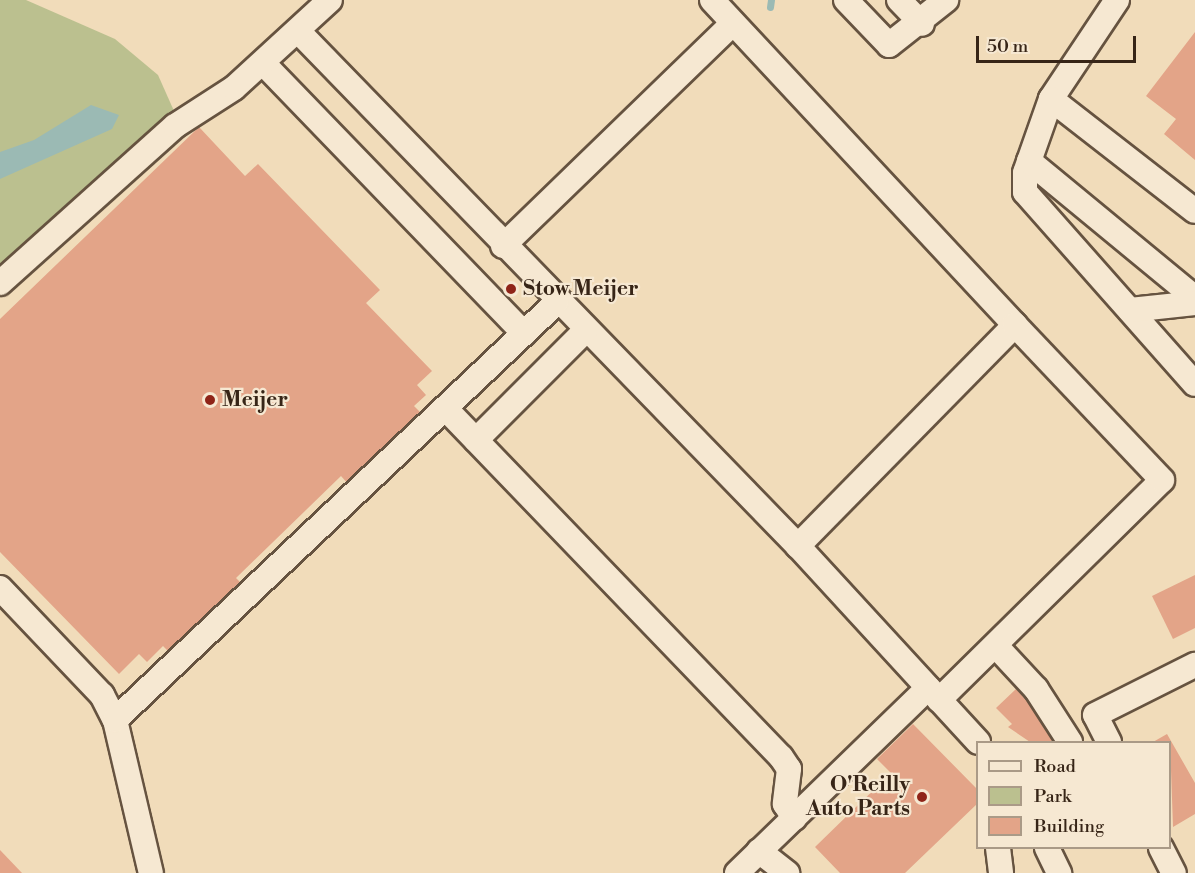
<!DOCTYPE html>
<html>
<head>
<meta charset="utf-8">
<style>
  body { margin:0 }
  #map { position:relative; width:1195px; height:873px; overflow:hidden; background:#f1dcba; font-family:"Libre Bodoni",serif }
  div>[style] { position:absolute }
  .green>* { inset:0; background:#bbc08f }
  .water>* { inset:0; background:#9bbab4 }
  .stream>* { height:7px; margin:-3.5px; padding:0 3.5px; transform-origin:3.5px; border-radius:3.5px; background:#9bbab4 }
  .building>* { inset:0; background:#e3a488 }
  .roads { filter:drop-shadow(2px 0 #665340) drop-shadow(-2px 0 #665340) drop-shadow(0 2px #665340) drop-shadow(0 -2px #665340) }
  .minor>* { height:24px; margin:-12px; padding:0 12px; transform-origin:12px; border-radius:12px; background:#f6e8d2 }
  .dots>* { width:16px; height:16px; translate:-50% -50%; box-sizing:border-box; border:3px solid #f6e8d2; border-radius:50% }
  span { translate:-50% -50%; white-space:nowrap; text-align:center; line-height:1.15; -webkit-text-stroke:4.5px #f6e8d2; paint-order:stroke }
  .poi-label { font-size:21px; color:#372517; font-weight:700 }
  .left { translate:0 -50%; text-align:left }
  .right { translate:-100% -50%; text-align:right }
  .legend { position:absolute; left:976px; top:741px; width:195px; height:108px; box-sizing:border-box; background:#f6e8d2; border:2px solid #aa9a87; margin:0; padding:8px 10px; list-style:none; font-size:18px; color:#372517 }
  .legend li { display:flex; align-items:center; gap:12px; height:30px }
  .legend b { width:30px; border:2px solid #aa9a87 }
  .scale { position:absolute; left:976px; top:36px; width:160px; height:27px; box-sizing:border-box; border:3px solid #372517; border-top:0; padding-left:8px; font-size:18px; line-height:21px; white-space:nowrap; color:#372517; -webkit-text-stroke:4px #f6e8d2; paint-order:stroke }
</style>
</head>
<body>
<div id="map">
  <div class="green">
    <div style="clip-path:polygon(0 0,26px 0,115px 39px,158px 75px,174px 111px,0 270px)"></div>
  </div>
  <div class="water">
    <div style="clip-path:polygon(91px 105px,119px 115px,112px 129px,0 179px,0 152px,34px 140px)"></div>
  </div>
  <div class="stream">
    <div style="left:770px;top:7px;width:7px;rotate:-82deg"></div>
  </div>
  <div class="building">
    <div style="clip-path:polygon(1195px 32px,1195px 160px,1164px 134px,1176px 119px,1146px 96px)"></div>
    <div style="clip-path:polygon(199px 127px,245px 176px,258px 164px,380px 290px,366px 303px,432px 371px,417px 385px,426px 395px,414px 406px,422px 414px,349px 485px,341px 476px,236px 578px,244px 586px,172px 655px,163px 646px,147px 662px,139px 654px,119px 674px,0 552px,0 319px)"></div>
    <div style="clip-path:polygon(1195px 575px,1195px 628px,1173px 639px,1152px 596px)"></div>
    <div style="clip-path:polygon(1016px 689px,1022px 695px,1025px 691px,1060px 733px,1050px 742px,1030px 742px,1008px 727px,1012px 724px,996px 708px)"></div>
    <div style="clip-path:polygon(913px 724px,978px 790px,978px 803px,905px 873px,840px 873px,815px 847px,891px 773px,877px 759px)"></div>
    <div style="clip-path:polygon(1167px 734px,1195px 783px,1195px 814px,1173px 827px,1170px 742px,1153px 742px)"></div>
    <div style="clip-path:polygon(0 850px,22px 873px,0 873px)"></div>
  </div>
  <div class="roads">
    <div class="minor">
      <div style="left:712px;top:0;width:444px;rotate:47deg"></div>
      <div style="left:1015px;top:325px;width:310px;rotate:134.5deg"></div>
      <div style="left:846px;top:0;width:62px;rotate:46.3deg"></div>
      <div style="left:889px;top:45px;width:73px;rotate:-38.3deg"></div>
      <div style="left:899px;top:0;width:33px;rotate:46deg"></div>
      <div style="left:1117px;top:0;width:119px;rotate:123.7deg"></div>
      <div style="left:1051px;top:99px;width:78px;rotate:109.4deg"></div>
      <div style="left:1025px;top:173px;width:19px;rotate:90deg"></div>
      <div style="left:1025px;top:192px;width:256px;rotate:48.5deg"></div>
      <div style="left:298px;top:31px;width:718px;rotate:45.85deg"></div>
      <div style="left:798px;top:546px;width:266px;rotate:47.4deg"></div>
      <div style="left:263px;top:63px;width:376px;rotate:46deg"></div>
      <div style="left:1051px;top:99px;width:182px;rotate:37.9deg"></div>
      <div style="left:1029px;top:161px;width:215px;rotate:39.5deg"></div>
      <div style="left:503px;top:246px;width:320px;rotate:-44.1deg"></div>
      <div style="left:0;top:283px;width:235px;rotate:-41.9deg"></div>
      <div style="left:175px;top:126px;width:70px;rotate:-32.8deg"></div>
      <div style="left:234px;top:88px;width:130px;rotate:-42.5deg"></div>
      <div style="left:1130px;top:310px;width:65px;rotate:-6.1deg"></div>
      <div style="left:445px;top:408px;width:484px;rotate:46.1deg"></div>
      <div style="left:781px;top:757px;width:14px;rotate:56deg"></div>
      <div style="left:789px;top:769px;width:35px;rotate:97deg"></div>
      <div style="left:785px;top:804px;width:17px;rotate:57deg"></div>
      <div style="left:476px;top:440px;width:154px;rotate:-45deg"></div>
      <div style="left:0;top:588px;width:148px;rotate:46.4deg"></div>
      <div style="left:102px;top:695px;width:28px;rotate:63deg"></div>
      <div style="left:115px;top:720px;width:157px;rotate:76.8deg"></div>
      <div style="left:996px;top:646px;width:59px;rotate:47.1deg"></div>
      <div style="left:1036px;top:689px;width:63px;rotate:57.3deg"></div>
      <div style="left:939px;top:700px;width:313px;rotate:-44.6deg"></div>
      <div style="left:1162px;top:480px;width:214px;rotate:-133.5deg"></div>
      <div style="left:115px;top:720px;width:607px;rotate:-43.4deg"></div>
      <div style="left:1109px;top:742px;width:30px;rotate:-117deg"></div>
      <div style="left:1095px;top:715px;width:112px;rotate:-26.6deg"></div>
      <div style="left:998px;top:848px;width:25px;rotate:83deg"></div>
      <div style="left:1047px;top:848px;width:28px;rotate:64deg"></div>
      <div style="left:1161px;top:848px;width:28px;rotate:63deg"></div>
      <div style="left:759px;top:851px;width:36px;rotate:38deg"></div>
      <div style="left:737px;top:873px;width:266px;rotate:-44.1deg"></div>
    </div>
  </div>
  <div class="dots">
    <div style="left:511px;top:289px;background:#8f2418"></div>
    <div style="left:210px;top:400px;background:#8f2418"></div>
    <div style="left:922px;top:797px;background:#8f2418"></div>
  </div>
  <div class="poi-label">
    <span class="left" style="left:523px;top:289px">Stow Meijer</span>
    <span class="left" style="left:222px;top:400px">Meijer</span>
    <span class="right" style="left:910px;top:797px">O'Reilly<br>Auto Parts</span>
  </div>
  <ul class="legend">
  <li><b style="height:8px;background:#f6e8d2"></b>Road</li>
  <li><b style="height:16px;background:#bbc08f"></b>Park</li>
  <li><b style="height:16px;background:#e3a488"></b>Building</li>
  </ul>
  <div class="scale">50 m</div>
</div>
</body>
</html>
